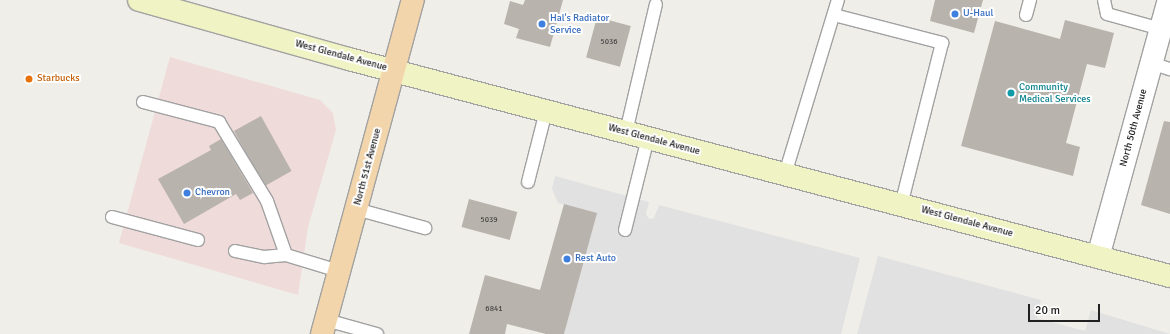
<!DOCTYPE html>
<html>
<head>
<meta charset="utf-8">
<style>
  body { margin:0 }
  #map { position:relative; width:1170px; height:334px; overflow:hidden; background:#f0eee8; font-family:Signika,sans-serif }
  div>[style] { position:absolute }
  .commercial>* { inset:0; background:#efdbda }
  .parking>* { inset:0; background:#e1e1e1 }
  .building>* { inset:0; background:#b9b3ae; transform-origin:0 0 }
  .roads { filter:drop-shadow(1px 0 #a2a2a2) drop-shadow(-1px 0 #a2a2a2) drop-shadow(0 1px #a2a2a2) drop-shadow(0 -1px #a2a2a2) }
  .lane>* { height:12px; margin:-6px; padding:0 6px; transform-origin:6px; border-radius:6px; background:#fff }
  .street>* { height:22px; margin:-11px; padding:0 11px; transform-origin:11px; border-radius:11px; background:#fff }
  .secondary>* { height:22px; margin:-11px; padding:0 11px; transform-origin:11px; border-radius:11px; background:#f0f3c3 }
  .primary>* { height:22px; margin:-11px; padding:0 11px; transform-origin:11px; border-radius:11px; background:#f2d5ab }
  .dots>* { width:11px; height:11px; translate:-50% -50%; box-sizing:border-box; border:2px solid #fff; border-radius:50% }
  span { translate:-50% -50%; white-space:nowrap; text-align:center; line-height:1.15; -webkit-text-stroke:4px #fff; paint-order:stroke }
  .number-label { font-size:8px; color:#474644 }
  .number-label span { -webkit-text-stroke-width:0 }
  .shop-label { font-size:10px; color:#366cbe }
  .left { translate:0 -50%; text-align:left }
  .street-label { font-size:10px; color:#212121 }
  .food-label { font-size:10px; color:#c56008 }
  .culture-label { font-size:10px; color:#0d838f }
  .scale { position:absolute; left:1028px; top:304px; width:72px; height:18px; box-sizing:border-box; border:2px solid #212121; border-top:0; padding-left:5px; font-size:12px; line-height:14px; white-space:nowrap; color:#212121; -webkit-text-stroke:3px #fff; paint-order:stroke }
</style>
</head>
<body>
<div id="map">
  <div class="commercial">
    <div style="clip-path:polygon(170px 57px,320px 100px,333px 113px,336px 130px,308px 227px,298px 295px,119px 243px)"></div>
  </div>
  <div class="parking">
    <div style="clip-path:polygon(555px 176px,649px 202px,646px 214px,649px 219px,654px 218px,659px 205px,860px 258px,841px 334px,564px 334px,596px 213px,558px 203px,552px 189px)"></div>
    <div style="clip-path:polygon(878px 256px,1041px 300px,1037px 318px,1085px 331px,1091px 310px,1170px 334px,857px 334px)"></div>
  </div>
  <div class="building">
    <div style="clip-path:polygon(525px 0,563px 0,550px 47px,516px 38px,519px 29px,504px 24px,510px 1px,523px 5px)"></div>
    <div style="clip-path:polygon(935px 0,983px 0,974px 33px,930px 21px)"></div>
    <div style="left:597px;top:17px;width:35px;height:42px;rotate:15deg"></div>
    <div style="clip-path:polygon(1065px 20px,1114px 33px,1105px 68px,1087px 64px,1066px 143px,1080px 147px,1073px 176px,961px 146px,995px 21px,1060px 39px)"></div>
    <div style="left:261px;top:116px;width:63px;height:31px;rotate:61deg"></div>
    <div style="clip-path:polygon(1164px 121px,1170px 122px,1170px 214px,1141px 205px)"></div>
    <div style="clip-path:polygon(221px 139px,253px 193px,240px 200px,236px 194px,184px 224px,158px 179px,211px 150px,209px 146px)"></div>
    <div style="left:469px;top:199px;width:50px;height:29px;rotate:15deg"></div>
    <div style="clip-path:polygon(564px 204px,597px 213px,564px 334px,546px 334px,507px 324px,505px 334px,469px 334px,485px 275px,540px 290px)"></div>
  </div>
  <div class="roads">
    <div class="lane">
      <div style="left:1104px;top:0;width:14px;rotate:78deg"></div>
      <div style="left:1107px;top:14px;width:56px;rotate:15.5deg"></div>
      <div style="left:834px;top:15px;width:112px;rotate:14.5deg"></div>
      <div style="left:942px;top:43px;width:167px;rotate:104.2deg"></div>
      <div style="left:1026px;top:15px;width:16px;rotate:-75deg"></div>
      <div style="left:1151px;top:63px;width:20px;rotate:18deg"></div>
      <div style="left:143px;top:102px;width:79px;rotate:14.7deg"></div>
      <div style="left:219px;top:122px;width:92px;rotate:58.7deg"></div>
      <div style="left:267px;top:201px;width:57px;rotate:70.6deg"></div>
      <div style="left:626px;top:132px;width:131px;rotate:-76.8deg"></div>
      <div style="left:785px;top:174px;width:182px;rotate:-73.1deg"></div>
      <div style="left:528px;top:182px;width:73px;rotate:-75.8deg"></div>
      <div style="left:356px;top:209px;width:72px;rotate:15.4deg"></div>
      <div style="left:112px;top:217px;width:89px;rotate:15deg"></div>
      <div style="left:625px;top:230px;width:95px;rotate:-76deg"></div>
      <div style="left:235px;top:251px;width:30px;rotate:12deg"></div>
      <div style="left:264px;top:257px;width:22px;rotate:-5deg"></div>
      <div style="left:286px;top:255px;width:55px;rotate:16.8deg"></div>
      <div style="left:326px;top:320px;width:53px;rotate:15.4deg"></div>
    </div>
    <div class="street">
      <div style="left:1098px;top:257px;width:267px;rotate:-74.6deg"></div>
    </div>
    <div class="secondary">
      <div style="left:139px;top:0;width:218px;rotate:15.7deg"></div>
      <div style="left:349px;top:59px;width:849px;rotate:14.81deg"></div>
    </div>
    <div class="primary">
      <div style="left:322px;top:334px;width:346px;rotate:-74.8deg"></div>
    </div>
  </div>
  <div class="dots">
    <div style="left:955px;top:14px;background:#3f7fe0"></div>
    <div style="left:542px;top:24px;background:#3f7fe0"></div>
    <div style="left:29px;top:79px;background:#e8710a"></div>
    <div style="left:1011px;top:93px;background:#0f9aa8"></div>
    <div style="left:187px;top:193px;background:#3f7fe0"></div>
    <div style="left:567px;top:259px;background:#3f7fe0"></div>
  </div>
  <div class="number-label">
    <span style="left:609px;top:42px">5036</span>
    <span style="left:489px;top:220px">5039</span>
    <span style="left:494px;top:309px">6841</span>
  </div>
  <div class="shop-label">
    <span class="left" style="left:963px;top:14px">U-Haul</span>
    <span class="left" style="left:550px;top:24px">Hal's Radiator<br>Service</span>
    <span class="left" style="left:195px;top:193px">Chevron</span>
    <span class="left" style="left:575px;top:259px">Rest Auto</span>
  </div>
  <div class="street-label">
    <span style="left:341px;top:56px;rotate:15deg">West Glendale Avenue</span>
    <span style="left:1134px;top:128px;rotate:-75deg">North 50th Avenue</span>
    <span style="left:654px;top:140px;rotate:15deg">West Glendale Avenue</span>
    <span style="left:368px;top:167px;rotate:-75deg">North 51st Avenue</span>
    <span style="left:967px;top:222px;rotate:15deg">West Glendale Avenue</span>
  </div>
  <div class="food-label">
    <span class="left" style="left:37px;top:79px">Starbucks</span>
  </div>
  <div class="culture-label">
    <span class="left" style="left:1019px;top:93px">Community<br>Medical Services</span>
  </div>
  <div class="scale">20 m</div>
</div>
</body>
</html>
